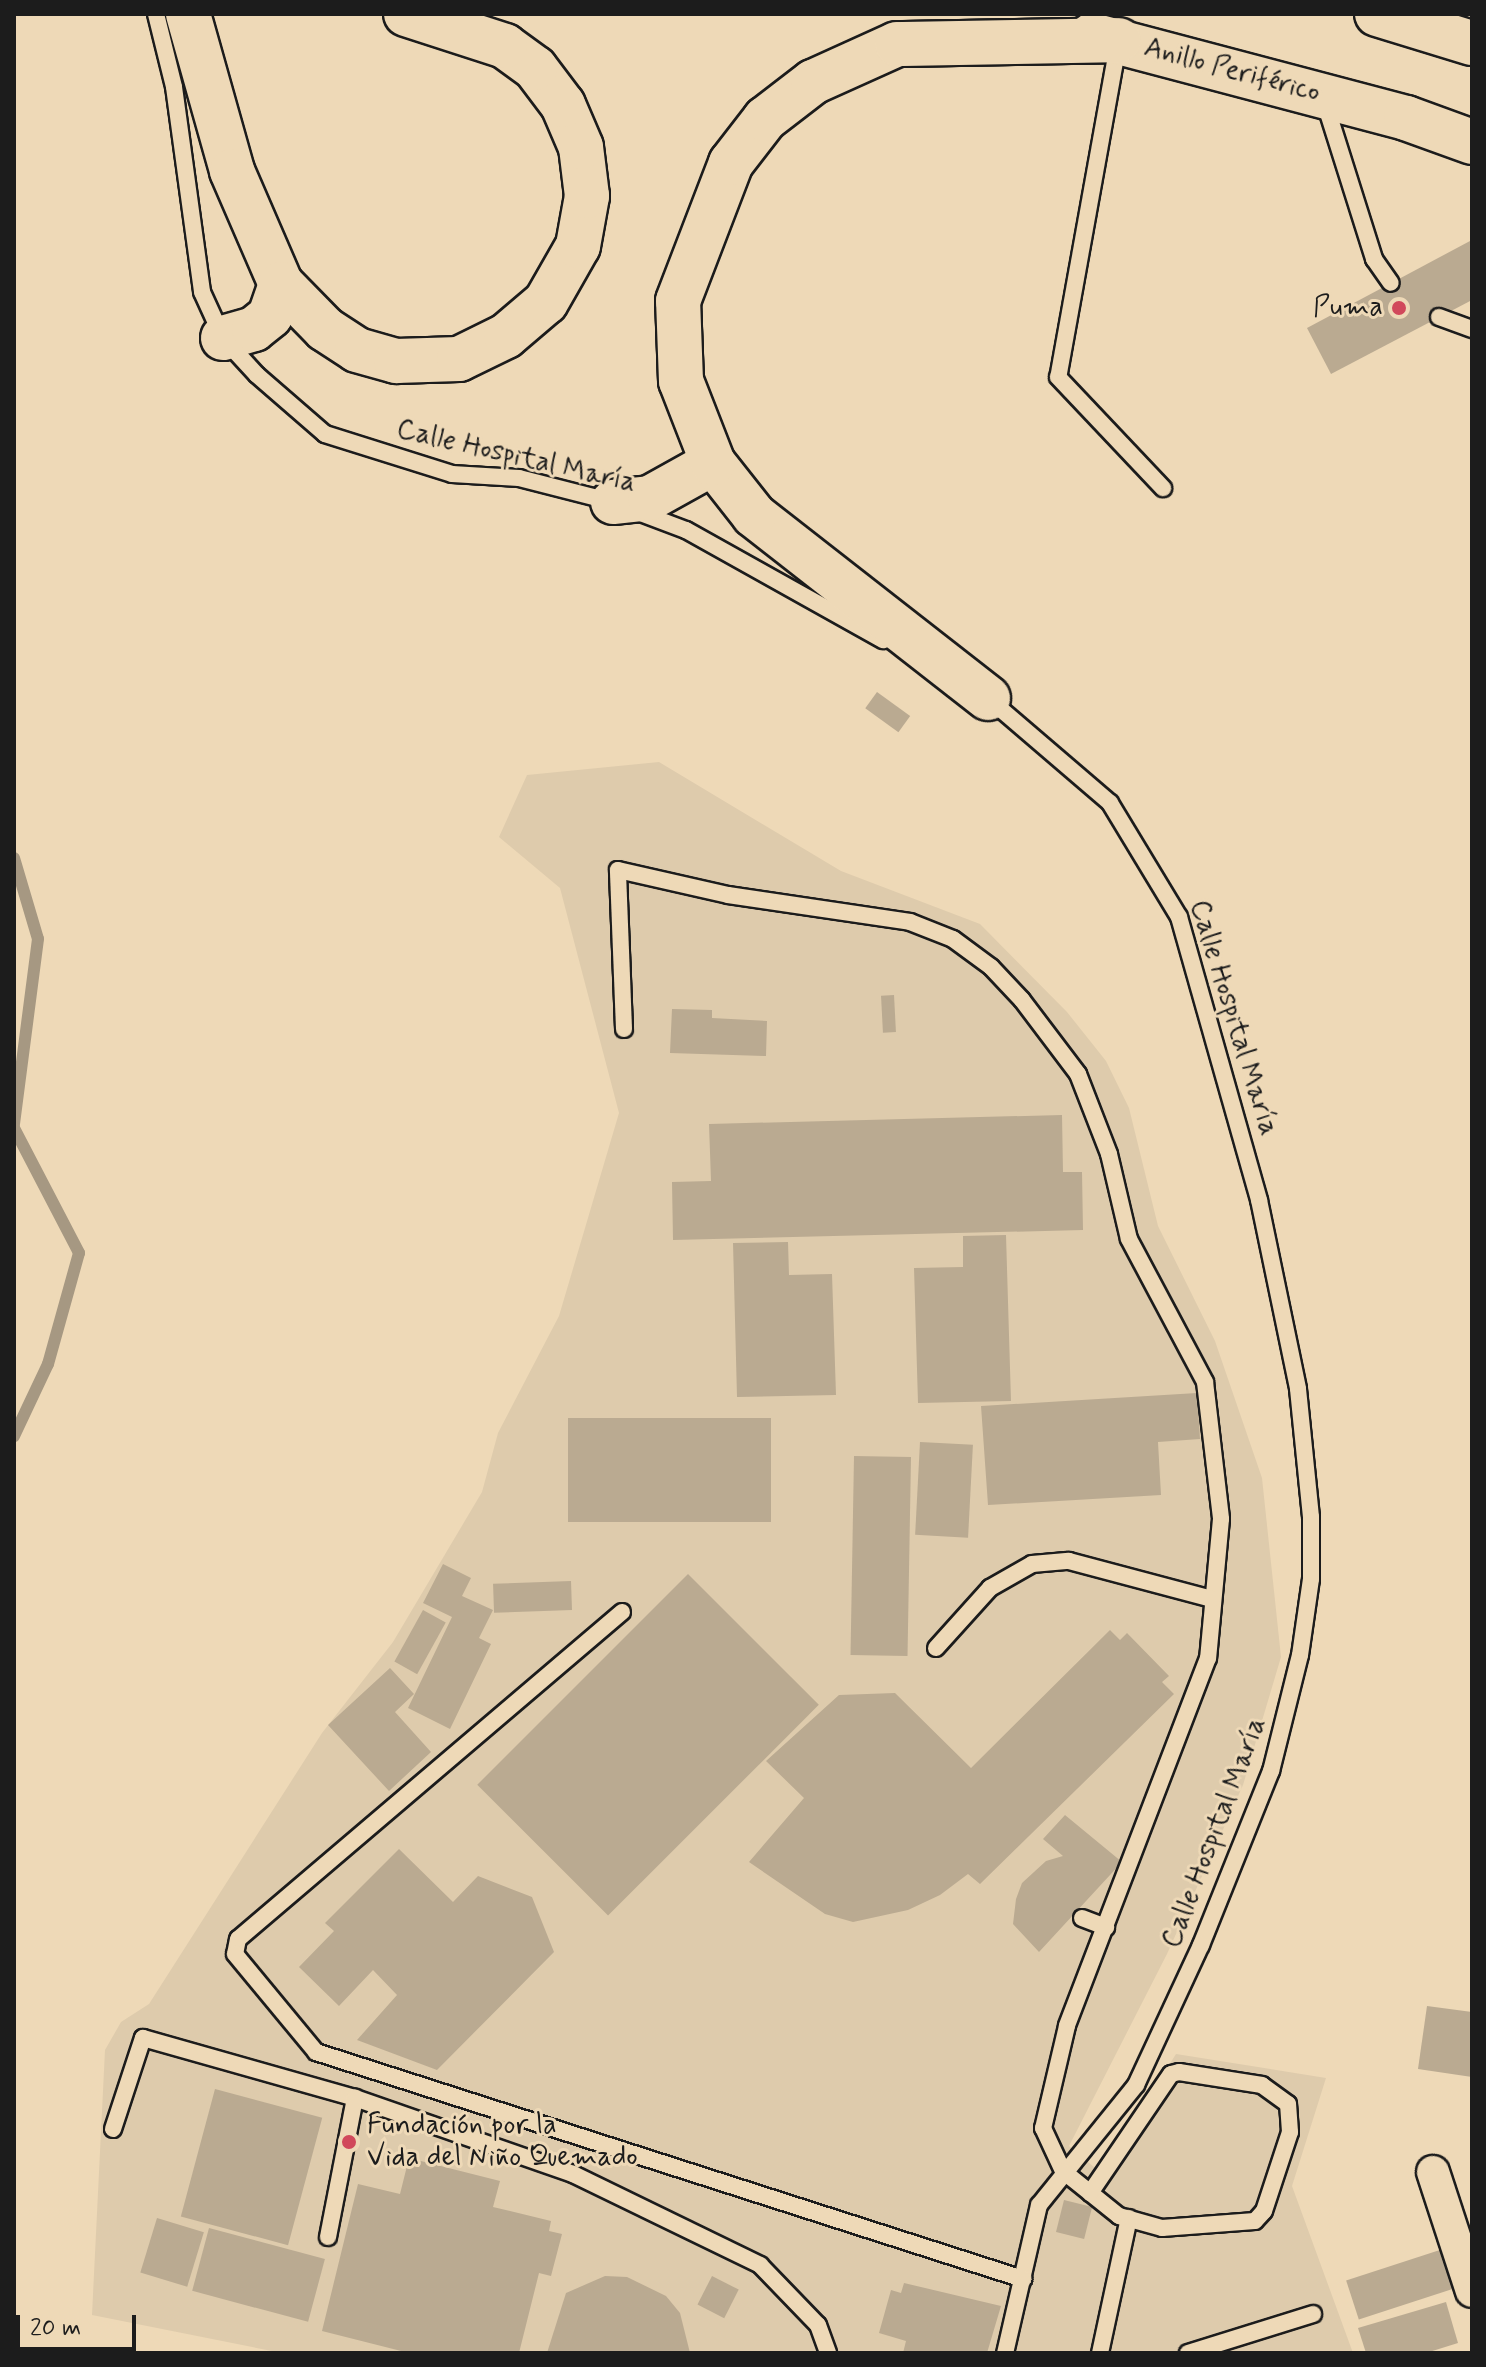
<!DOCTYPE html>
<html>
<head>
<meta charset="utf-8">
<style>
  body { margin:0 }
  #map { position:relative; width:1486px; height:2367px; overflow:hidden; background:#eed9b7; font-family:Mynerve,sans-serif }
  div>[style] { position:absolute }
  .built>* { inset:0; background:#decbac }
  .stream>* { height:12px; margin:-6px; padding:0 6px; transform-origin:6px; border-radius:6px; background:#a69882 }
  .building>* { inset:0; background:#baaa91; transform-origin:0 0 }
  .roads { filter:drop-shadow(2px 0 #1c1c1c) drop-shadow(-2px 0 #1c1c1c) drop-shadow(0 2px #1c1c1c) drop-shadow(0 -2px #1c1c1c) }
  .service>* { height:16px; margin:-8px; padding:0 8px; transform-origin:8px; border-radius:8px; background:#eed9b7 }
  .minor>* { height:32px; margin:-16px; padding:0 16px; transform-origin:16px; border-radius:16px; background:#eed9b7 }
  .secondary>* { height:44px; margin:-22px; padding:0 22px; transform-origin:22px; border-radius:22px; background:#eed9b7 }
  .trunk>* { height:44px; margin:-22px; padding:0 22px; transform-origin:22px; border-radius:22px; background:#eed9b7 }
  .dots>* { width:22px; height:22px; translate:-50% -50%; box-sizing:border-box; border:4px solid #eed9b7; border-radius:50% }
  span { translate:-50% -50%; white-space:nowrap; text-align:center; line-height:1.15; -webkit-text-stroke:6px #eed9b7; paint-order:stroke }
  .street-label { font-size:28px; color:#1c1c1c }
  .poi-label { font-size:28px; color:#1c1c1c }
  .right { translate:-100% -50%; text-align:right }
  .left { translate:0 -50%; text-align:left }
  .frame { position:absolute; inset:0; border:16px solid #1c1c1c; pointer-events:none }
  .scale { position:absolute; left:16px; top:2315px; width:120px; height:36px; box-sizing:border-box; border:4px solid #1c1c1c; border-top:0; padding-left:10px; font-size:24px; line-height:28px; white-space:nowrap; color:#1c1c1c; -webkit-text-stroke:6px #eed9b7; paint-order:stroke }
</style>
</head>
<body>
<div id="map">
  <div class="built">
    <div style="clip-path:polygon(659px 762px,841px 871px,980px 924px,1067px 1012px,1106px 1061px,1129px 1108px,1158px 1226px,1215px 1341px,1262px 1478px,1281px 1657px,1243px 1785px,1167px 1954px,1069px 2146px,1101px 2173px,1176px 2054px,1326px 2078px,1292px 2186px,1353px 2353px,282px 2353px,92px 2315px,105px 2050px,121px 2022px,149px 2004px,322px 1733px,393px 1642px,482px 1492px,498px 1433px,559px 1316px,619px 1113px,560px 888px,499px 837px,527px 775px)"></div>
  </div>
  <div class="stream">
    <div style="left:14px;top:858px;width:84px;rotate:73.5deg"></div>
    <div style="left:38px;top:939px;width:188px;rotate:97.4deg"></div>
    <div style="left:14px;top:1128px;width:141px;rotate:62.5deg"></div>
    <div style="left:79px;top:1253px;width:115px;rotate:105.6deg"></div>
    <div style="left:48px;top:1364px;width:80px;rotate:115.3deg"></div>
  </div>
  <div class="building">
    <div style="clip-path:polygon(1470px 241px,1472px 300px,1331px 374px,1307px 328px)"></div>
    <div style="left:877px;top:692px;width:41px;height:20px;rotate:36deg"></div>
    <div style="left:894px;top:995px;width:37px;height:13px;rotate:87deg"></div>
    <div style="clip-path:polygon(672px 1009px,712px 1010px,712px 1018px,767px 1021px,766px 1056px,670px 1053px)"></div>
    <div style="clip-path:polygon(1062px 1115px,1063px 1172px,1082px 1172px,1083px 1230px,673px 1240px,672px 1182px,711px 1181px,709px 1124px)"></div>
    <div style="clip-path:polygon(1006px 1235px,1011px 1401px,918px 1403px,914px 1268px,963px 1267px,963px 1236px)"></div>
    <div style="clip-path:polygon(788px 1242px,789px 1275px,832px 1274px,836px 1395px,737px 1397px,733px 1243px)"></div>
    <div style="clip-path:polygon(1197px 1393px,1200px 1439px,1158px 1442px,1161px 1495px,988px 1505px,981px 1406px)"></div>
    <div style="left:568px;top:1418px;width:203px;height:104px"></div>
    <div style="left:920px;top:1442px;width:53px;height:93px;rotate:3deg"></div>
    <div style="left:854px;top:1456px;width:57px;height:199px;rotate:1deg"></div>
    <div style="clip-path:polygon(443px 1564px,471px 1578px,462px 1596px,493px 1610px,479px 1638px,491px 1644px,450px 1729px,408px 1708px,452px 1617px,423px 1603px)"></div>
    <div style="left:688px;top:1574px;width:185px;height:298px;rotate:45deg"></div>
    <div style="left:571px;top:1581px;width:29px;height:78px;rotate:88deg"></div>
    <div style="left:423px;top:1610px;width:26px;height:59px;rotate:29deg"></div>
    <div style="clip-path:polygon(1110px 1630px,1120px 1640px,1127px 1633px,1169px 1676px,1162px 1682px,1174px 1694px,980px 1884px,968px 1874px,940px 1895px,908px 1910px,853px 1922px,825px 1914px,749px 1862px,804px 1798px,766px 1761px,839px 1695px,895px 1693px,971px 1768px)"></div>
    <div style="clip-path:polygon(390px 1668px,414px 1694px,395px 1712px,431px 1752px,389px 1791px,328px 1725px)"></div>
    <div style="clip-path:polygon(1065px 1815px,1122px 1862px,1039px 1952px,1013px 1924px,1016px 1899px,1022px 1883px,1046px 1861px,1063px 1856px,1043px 1839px)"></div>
    <div style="clip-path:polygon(399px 1849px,453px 1902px,478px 1876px,532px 1897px,554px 1952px,437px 2070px,357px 2040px,397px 1995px,373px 1970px,339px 2006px,299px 1967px,334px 1931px,325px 1923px)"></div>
    <div style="clip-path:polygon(1427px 2006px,1472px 2012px,1472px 2077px,1418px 2069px)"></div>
    <div style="left:215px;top:2089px;width:111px;height:132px;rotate:15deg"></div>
    <div style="clip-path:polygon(409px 2158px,500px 2181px,493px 2207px,551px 2221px,549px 2231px,562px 2234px,551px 2276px,539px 2273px,519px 2353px,409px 2353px,322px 2331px,358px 2184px,400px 2194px)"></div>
    <div style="left:1064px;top:2200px;width:29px;height:33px;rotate:14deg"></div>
    <div style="left:157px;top:2218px;width:49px;height:57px;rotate:17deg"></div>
    <div style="left:209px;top:2228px;width:120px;height:65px;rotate:15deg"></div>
    <div style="left:1446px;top:2248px;width:41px;height:105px;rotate:72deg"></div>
    <div style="clip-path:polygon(605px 2276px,627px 2277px,666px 2296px,680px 2313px,690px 2353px,547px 2353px,566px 2293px)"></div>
    <div style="left:712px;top:2276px;width:30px;height:32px;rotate:27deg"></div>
    <div style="clip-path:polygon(904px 2283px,1001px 2306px,987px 2353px,903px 2353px,906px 2341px,879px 2333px,891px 2290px,901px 2293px)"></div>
    <div style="clip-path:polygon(1446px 2302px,1458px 2343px,1426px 2353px,1366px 2353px,1358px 2328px)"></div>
  </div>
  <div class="roads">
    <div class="service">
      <div style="left:156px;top:14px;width:75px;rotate:76.1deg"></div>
      <div style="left:174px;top:87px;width:207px;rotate:82.2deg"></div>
      <div style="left:202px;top:292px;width:51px;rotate:65.5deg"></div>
      <div style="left:223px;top:338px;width:50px;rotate:47.4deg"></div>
      <div style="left:257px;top:375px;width:90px;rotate:40.9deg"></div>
      <div style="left:325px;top:434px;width:133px;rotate:17.5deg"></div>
      <div style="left:452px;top:474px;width:67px;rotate:3.4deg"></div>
      <div style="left:519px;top:478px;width:97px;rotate:14.3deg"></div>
      <div style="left:1118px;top:45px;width:337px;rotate:100.2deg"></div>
      <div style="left:1058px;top:377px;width:153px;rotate:46.6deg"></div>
      <div style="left:1324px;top:100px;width:167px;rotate:72.5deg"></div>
      <div style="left:1374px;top:259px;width:29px;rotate:55deg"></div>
      <div style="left:1439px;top:317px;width:35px;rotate:20deg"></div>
      <div style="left:638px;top:512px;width:51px;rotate:20.6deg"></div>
      <div style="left:686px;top:530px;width:226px;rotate:29.2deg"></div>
      <div style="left:990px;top:700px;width:158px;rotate:40.6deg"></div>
      <div style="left:1110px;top:803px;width:133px;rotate:58.8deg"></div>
      <div style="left:1179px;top:917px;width:294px;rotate:74.2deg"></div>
      <div style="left:1259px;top:1200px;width:193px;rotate:78.3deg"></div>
      <div style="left:1298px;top:1389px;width:129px;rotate:84.2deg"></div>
      <div style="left:1311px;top:1517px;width:62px;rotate:90deg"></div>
      <div style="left:1311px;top:1579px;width:77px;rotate:98.2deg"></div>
      <div style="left:1300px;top:1655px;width:120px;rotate:104deg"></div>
      <div style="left:1271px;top:1771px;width:188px;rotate:111.9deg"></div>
      <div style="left:1201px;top:1945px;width:154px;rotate:114.9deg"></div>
      <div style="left:1136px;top:2085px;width:154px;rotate:128.9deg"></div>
      <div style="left:1039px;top:2205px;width:152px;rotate:102.9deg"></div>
      <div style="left:624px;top:1029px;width:159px;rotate:-92.2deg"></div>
      <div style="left:618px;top:870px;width:113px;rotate:12.8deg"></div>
      <div style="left:728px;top:895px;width:184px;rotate:8.4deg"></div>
      <div style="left:910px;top:922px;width:46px;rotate:21.6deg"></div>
      <div style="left:953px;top:939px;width:47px;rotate:36.4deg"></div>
      <div style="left:991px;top:967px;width:45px;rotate:46.8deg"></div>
      <div style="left:1022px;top:1000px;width:93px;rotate:52.9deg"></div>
      <div style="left:1078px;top:1074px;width:86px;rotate:68.8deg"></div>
      <div style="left:1109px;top:1154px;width:87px;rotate:76.8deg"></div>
      <div style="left:1129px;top:1239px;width:162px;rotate:62deg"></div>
      <div style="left:1205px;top:1382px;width:138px;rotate:83.3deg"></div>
      <div style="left:1221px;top:1519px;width:140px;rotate:95.3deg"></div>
      <div style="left:1208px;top:1658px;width:394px;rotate:111deg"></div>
      <div style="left:1067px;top:2026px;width:105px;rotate:103.2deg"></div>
      <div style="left:1043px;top:2128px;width:47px;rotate:65.1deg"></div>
      <div style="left:1063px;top:2171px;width:72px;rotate:38.8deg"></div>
      <div style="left:1119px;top:2216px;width:45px;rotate:15.6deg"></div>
      <div style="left:1162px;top:2228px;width:93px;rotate:-4.3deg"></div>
      <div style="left:1255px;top:2221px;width:13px;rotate:-48deg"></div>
      <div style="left:1264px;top:2211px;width:83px;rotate:-71.8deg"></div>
      <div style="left:1290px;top:2132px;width:28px;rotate:-94deg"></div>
      <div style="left:1288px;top:2104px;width:32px;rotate:-144deg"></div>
      <div style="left:1262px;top:2085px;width:84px;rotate:-171.1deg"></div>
      <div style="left:1179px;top:2072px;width:8px;rotate:166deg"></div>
      <div style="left:1171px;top:2074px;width:144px;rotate:124.2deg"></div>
      <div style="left:622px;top:1612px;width:504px;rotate:139.58deg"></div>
      <div style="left:238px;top:1939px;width:15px;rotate:101deg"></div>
      <div style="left:235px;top:1954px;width:127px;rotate:50.4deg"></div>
      <div style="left:316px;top:2052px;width:743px;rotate:17.8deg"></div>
      <div style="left:936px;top:1648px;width:81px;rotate:-48deg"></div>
      <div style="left:990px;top:1588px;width:48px;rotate:-29.7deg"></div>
      <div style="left:1032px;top:1564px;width:37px;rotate:-5deg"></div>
      <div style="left:1069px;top:1561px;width:148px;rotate:14.9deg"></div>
      <div style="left:1082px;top:1918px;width:26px;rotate:21deg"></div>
      <div style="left:113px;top:2129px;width:96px;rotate:-71.8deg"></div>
      <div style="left:143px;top:2038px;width:220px;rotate:15.8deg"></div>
      <div style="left:355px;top:2098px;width:231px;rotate:19.2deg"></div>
      <div style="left:573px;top:2174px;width:208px;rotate:25.9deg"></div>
      <div style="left:760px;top:2265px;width:83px;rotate:46deg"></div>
      <div style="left:818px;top:2325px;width:30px;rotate:70deg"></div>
      <div style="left:328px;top:2237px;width:142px;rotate:-79deg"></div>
      <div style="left:1100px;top:2353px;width:138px;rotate:-77.9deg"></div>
      <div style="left:1188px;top:2353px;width:131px;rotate:-17.3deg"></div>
    </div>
    <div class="minor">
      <div style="left:1433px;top:2172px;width:125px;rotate:71.9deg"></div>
    </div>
    <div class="secondary">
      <div style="left:188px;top:14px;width:163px;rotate:74.3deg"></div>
      <div style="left:232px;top:171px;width:123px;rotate:66.6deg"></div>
    </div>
    <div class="trunk">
      <div style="left:1377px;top:14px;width:99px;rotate:17deg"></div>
      <div style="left:1092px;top:35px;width:325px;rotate:14.8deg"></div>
      <div style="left:1406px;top:118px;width:70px;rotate:20deg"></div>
      <div style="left:223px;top:338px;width:32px;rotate:-16deg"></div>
      <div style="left:254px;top:329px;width:21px;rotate:-39deg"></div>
      <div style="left:270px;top:316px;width:34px;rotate:-71deg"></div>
      <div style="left:281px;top:284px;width:63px;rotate:45.6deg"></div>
      <div style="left:325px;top:329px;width:38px;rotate:33deg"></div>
      <div style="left:357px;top:350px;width:41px;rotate:15.8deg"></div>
      <div style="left:396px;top:361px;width:63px;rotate:-1.8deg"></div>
      <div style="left:459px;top:359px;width:52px;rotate:-26.1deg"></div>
      <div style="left:506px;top:336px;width:52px;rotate:-40.4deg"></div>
      <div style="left:546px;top:302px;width:64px;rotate:-60.3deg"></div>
      <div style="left:578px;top:246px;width:51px;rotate:-79.8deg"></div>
      <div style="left:587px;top:196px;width:49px;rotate:-97deg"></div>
      <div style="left:581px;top:147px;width:46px;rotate:-113.2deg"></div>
      <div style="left:563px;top:105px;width:46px;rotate:-127.1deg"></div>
      <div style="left:535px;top:68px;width:37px;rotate:-144deg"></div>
      <div style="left:505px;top:46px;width:104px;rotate:-162.1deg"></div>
      <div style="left:613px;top:502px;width:37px;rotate:-6deg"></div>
      <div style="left:650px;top:498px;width:72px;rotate:-29.1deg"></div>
      <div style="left:988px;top:698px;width:297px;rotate:-142deg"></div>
      <div style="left:754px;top:515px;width:66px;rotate:-128.3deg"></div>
      <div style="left:713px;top:463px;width:88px;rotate:-111.3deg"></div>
      <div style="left:681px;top:381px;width:80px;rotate:-92.1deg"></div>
      <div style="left:678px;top:301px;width:148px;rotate:-69deg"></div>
      <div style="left:731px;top:163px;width:56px;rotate:-52.3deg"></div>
      <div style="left:765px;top:119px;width:61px;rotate:-37.6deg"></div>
      <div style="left:813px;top:82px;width:92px;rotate:-24.3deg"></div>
      <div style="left:897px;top:44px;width:222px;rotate:-1deg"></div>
    </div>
  </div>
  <div class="dots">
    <div style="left:1399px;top:308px;background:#d1495b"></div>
    <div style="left:349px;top:2142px;background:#d1495b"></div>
  </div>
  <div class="street-label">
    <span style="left:1232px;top:71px;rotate:15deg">Anillo Periférico</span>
    <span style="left:516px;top:457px;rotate:13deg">Calle Hospital María</span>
    <span style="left:1233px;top:1018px;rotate:73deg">Calle Hospital María</span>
    <span style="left:1215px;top:1833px;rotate:-69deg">Calle Hospital María</span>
  </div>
  <div class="poi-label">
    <span class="right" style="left:1383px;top:308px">Puma</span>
    <span class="left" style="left:367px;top:2142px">Fundación por la<br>Vida del Niño Quemado</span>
  </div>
  <div class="frame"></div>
  <div class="scale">20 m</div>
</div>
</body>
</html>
